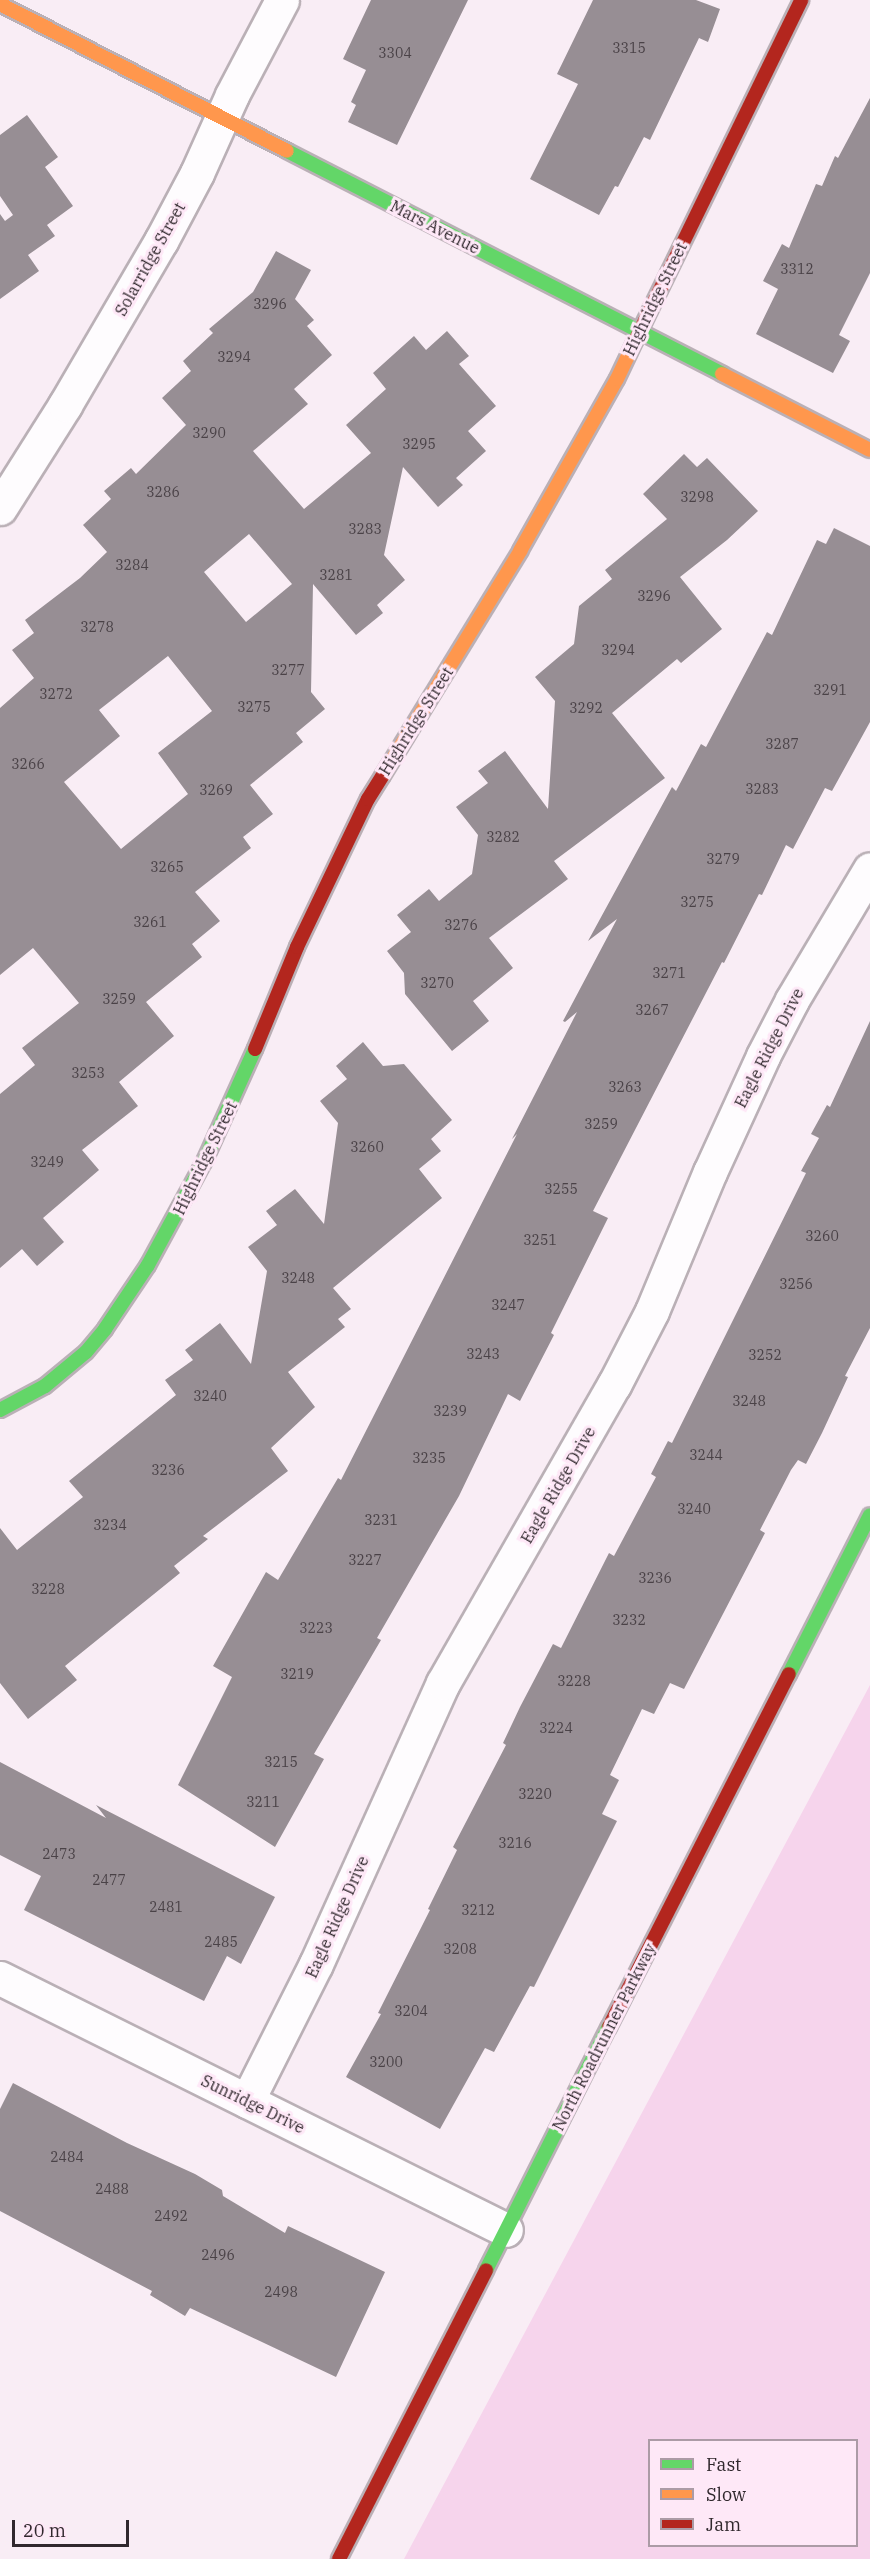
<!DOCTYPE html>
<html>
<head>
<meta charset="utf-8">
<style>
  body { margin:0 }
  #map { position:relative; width:870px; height:2559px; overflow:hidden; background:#f9edf5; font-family:"IBM Plex Serif",serif }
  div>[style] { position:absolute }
  .green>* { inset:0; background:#f6d4ec }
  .building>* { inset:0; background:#978e94 }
  .roads { filter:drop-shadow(2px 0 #bab0b6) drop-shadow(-2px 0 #bab0b6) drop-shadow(0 2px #bab0b6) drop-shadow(0 -2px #bab0b6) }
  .street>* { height:33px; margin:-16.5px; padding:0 16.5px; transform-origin:16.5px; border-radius:16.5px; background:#fefcfe }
  .fast>* { height:14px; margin:-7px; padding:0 7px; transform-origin:7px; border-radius:7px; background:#63d668 }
  .slow>* { height:14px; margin:-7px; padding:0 7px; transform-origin:7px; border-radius:7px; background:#ff974d }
  .jam>* { height:14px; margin:-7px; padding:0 7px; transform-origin:7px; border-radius:7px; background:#b3261e }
  span { translate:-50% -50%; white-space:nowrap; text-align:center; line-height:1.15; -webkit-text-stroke:6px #fee8f7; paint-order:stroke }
  .number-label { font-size:14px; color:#4a4247 }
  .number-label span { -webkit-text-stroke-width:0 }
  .street-label { font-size:16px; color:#30282d }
  .legend { position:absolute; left:648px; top:2439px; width:210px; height:108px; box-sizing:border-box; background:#fee8f7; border:2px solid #ac9ba6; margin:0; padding:8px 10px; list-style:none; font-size:18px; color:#30282d }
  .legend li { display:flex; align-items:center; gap:12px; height:30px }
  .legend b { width:30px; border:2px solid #ac9ba6 }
  .scale { position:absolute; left:12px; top:2520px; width:117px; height:27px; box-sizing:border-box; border:3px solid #30282d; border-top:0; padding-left:8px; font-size:18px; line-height:21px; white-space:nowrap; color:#30282d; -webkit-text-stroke:4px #fee8f7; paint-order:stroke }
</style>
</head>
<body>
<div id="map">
  <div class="green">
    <div style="clip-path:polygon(evenodd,870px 1685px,870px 2559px,404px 2559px,870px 1685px,650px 2440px,856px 2440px,856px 2546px,650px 2546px,650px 2440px)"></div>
  </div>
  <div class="building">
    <div style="clip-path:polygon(371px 0,468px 0,397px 145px,348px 122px,356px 105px,351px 102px,366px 70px,343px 59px)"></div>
    <div style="clip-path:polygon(593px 0,696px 0,720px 9px,708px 42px,699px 38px,650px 140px,644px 137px,618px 187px,615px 186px,599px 215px,530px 179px,578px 84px,557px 74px)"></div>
    <div style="clip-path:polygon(870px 98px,870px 273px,839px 335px,850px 341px,833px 373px,756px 334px,778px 289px,763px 281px,782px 244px,789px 248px,816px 184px,822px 186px,835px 156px,838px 158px)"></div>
    <div style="clip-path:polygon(27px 115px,58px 157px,45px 167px,73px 206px,47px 225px,55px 236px,28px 255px,39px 271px,0 299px,0 214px,5px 221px,13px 215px,0 196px,0 135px)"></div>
    <div style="clip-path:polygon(evenodd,276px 251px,311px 270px,295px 299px,314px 320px,307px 326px,332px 355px,294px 389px,308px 404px,253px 451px,304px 509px,371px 453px,346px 425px,386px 389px,373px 373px,414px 336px,426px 350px,447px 331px,469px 356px,459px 364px,496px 406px,468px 431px,486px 451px,456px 478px,463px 485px,438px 507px,403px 467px,384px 555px,405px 580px,377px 605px,383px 613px,356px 635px,313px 584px,311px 692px,325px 709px,296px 733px,303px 742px,250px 785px,273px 814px,243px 837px,251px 848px,195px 892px,220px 921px,192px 944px,202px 957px,146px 1002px,174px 1036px,119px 1082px,138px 1106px,82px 1150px,99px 1170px,43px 1218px,64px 1242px,37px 1266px,22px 1249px,0 1268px,0 1094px,35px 1065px,22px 1048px,79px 1003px,33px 948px,0 975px,0 708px,34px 678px,12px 650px,34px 633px,25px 620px,80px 578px,107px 552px,83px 525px,111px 499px,104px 491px,131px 468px,136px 474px,186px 425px,162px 398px,191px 371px,183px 361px,213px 333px,209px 329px,253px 292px,276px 251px,249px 534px,292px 584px,246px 622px,204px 572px,249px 534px,276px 251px,168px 656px,212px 711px,158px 753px,188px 794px,121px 849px,64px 782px,120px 736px,99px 710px,168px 656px)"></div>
    <div style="clip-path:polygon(684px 454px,697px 467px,707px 458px,758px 511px,727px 540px,680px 577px,722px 629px,681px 663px,677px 659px,612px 713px,665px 778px,554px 861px,568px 879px,489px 938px,513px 968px,473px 1001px,489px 1021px,452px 1051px,405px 994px,404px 973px,387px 951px,411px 932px,397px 915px,429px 889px,439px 901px,472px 874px,478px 835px,456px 807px,488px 783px,478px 771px,505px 751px,548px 809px,555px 701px,535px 677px,574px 644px,579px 606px,612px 579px,605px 570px,667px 519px,643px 494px)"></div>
    <div style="clip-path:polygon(834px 528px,870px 546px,870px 722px,832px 791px,825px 788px,793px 849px,786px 845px,762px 895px,759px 894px,724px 963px,722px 962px,593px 1211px,608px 1218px,551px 1333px,554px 1335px,520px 1401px,508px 1394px,459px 1496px,377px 1638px,381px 1640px,314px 1754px,324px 1759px,275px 1847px,178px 1785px,232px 1677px,213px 1666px,266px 1572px,278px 1580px,338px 1478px,341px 1480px,517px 1134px,512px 1139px,577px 1012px,565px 1022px,563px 1021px,617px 919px,588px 941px,672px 787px,676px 791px,701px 744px,706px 747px,767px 632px,772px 635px,817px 540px,826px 544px)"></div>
    <div style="clip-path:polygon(870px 1021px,870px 1328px,845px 1376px,848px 1377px,822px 1433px,806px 1464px,798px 1460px,791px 1470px,760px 1530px,765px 1533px,684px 1689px,670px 1683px,654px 1714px,642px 1709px,610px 1775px,619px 1780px,602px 1814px,617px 1821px,534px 1987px,530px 1986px,494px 2052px,485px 2048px,440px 2129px,346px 2077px,381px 2014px,378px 2013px,430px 1910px,428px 1909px,457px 1850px,453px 1847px,506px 1745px,503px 1743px,520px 1707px,553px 1644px,561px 1648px,609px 1553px,614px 1556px,656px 1477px,651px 1474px,668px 1441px,672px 1443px,806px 1173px,801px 1171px,819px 1138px,811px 1134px,827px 1105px,830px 1107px)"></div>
    <div style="clip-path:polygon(363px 1042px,383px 1066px,404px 1064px,452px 1120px,431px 1139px,441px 1151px,419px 1169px,442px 1198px,333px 1288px,351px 1309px,338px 1319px,345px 1327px,288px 1372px,315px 1407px,271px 1448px,288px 1471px,203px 1536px,208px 1539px,174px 1566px,180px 1573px,65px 1666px,77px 1680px,28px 1719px,0 1683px,0 1528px,17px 1550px,83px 1497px,69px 1481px,176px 1395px,165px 1380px,193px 1360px,185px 1350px,220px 1323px,251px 1364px,267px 1271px,248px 1247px,277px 1225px,266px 1211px,295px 1189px,324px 1224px,338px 1123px,320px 1101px,347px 1079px,336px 1066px)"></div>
    <div style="clip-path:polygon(0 1762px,106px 1818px,96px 1805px,275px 1897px,241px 1964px,227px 1956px,204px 2001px,24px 1910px,41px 1876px,0 1855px)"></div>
    <div style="clip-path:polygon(13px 2083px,127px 2143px,195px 2174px,222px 2190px,223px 2196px,285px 2233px,288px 2226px,385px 2272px,336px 2377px,190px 2308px,185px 2316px,150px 2295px,152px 2291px,0 2211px,0 2109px)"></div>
  </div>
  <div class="roads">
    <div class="street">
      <div style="left:0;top:508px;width:122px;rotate:-57.7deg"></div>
      <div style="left:65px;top:405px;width:190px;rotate:-59.7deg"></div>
      <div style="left:161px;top:241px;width:77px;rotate:-62.1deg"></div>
      <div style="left:197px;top:173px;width:85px;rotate:-65.8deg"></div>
      <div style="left:232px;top:95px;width:107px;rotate:-62.2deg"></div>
      <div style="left:0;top:1978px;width:565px;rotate:26.47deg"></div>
      <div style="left:247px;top:2101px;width:153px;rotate:-63.3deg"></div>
      <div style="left:316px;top:1964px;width:308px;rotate:-65.7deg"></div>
      <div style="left:443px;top:1683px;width:344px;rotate:-60.2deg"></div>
      <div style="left:614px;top:1385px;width:83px;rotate:-62.8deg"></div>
      <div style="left:652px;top:1311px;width:151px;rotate:-67.4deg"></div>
      <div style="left:710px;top:1172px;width:128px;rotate:-65.4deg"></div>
      <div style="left:763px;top:1056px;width:63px;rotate:-62.6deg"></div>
      <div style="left:792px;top:1000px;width:152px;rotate:-59.2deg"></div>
    </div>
    <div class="fast">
      <div style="left:287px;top:151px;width:489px;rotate:27.1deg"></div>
      <div style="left:0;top:1410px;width:51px;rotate:-28.1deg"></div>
      <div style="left:45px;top:1386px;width:53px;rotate:-39.7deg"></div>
      <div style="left:86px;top:1352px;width:30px;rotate:-50deg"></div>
      <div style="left:105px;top:1329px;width:77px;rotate:-56.1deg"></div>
      <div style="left:148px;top:1265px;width:117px;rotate:-61.5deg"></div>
      <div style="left:204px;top:1162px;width:124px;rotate:-65.7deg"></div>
      <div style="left:789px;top:1674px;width:178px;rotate:-63deg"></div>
      <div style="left:486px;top:2270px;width:272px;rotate:-63.2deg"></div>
    </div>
    <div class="slow">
      <div style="left:0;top:4px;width:322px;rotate:27.1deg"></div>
      <div style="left:722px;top:374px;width:166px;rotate:27.2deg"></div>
      <div style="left:383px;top:775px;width:263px;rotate:-58.5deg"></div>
      <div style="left:520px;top:551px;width:197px;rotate:-60.6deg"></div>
      <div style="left:617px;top:379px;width:44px;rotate:-64.6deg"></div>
    </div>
    <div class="jam">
      <div style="left:636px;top:339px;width:377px;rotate:-64deg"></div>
      <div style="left:255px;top:1049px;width:110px;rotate:-67.6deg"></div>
      <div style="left:297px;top:947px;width:164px;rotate:-64.4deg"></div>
      <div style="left:368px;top:799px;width:28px;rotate:-58deg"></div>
      <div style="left:609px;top:2027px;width:396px;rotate:-63deg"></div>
      <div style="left:339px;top:2559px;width:324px;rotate:-63deg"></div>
    </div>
  </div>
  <div class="number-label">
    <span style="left:629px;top:48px">3315</span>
    <span style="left:395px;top:53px">3304</span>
    <span style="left:797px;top:269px">3312</span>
    <span style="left:270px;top:304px">3296</span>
    <span style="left:234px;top:357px">3294</span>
    <span style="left:209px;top:433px">3290</span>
    <span style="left:419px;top:444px">3295</span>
    <span style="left:163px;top:492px">3286</span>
    <span style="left:697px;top:497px">3298</span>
    <span style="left:365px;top:529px">3283</span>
    <span style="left:132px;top:565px">3284</span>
    <span style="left:336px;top:575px">3281</span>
    <span style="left:654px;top:596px">3296</span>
    <span style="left:97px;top:627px">3278</span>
    <span style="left:618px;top:650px">3294</span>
    <span style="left:288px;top:670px">3277</span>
    <span style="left:830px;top:690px">3291</span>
    <span style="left:56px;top:694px">3272</span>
    <span style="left:254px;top:707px">3275</span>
    <span style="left:586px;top:708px">3292</span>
    <span style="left:782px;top:744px">3287</span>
    <span style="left:28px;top:764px">3266</span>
    <span style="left:762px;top:789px">3283</span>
    <span style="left:216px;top:790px">3269</span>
    <span style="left:503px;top:837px">3282</span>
    <span style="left:723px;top:859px">3279</span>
    <span style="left:167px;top:867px">3265</span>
    <span style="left:697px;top:902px">3275</span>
    <span style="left:150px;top:922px">3261</span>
    <span style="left:461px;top:925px">3276</span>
    <span style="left:669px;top:973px">3271</span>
    <span style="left:437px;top:983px">3270</span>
    <span style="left:119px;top:999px">3259</span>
    <span style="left:652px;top:1010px">3267</span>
    <span style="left:88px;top:1073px">3253</span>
    <span style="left:625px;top:1087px">3263</span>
    <span style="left:601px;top:1124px">3259</span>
    <span style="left:367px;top:1147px">3260</span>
    <span style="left:47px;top:1162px">3249</span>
    <span style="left:561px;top:1189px">3255</span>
    <span style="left:822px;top:1236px">3260</span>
    <span style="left:540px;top:1240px">3251</span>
    <span style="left:298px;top:1278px">3248</span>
    <span style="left:796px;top:1284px">3256</span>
    <span style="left:508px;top:1305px">3247</span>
    <span style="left:483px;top:1354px">3243</span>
    <span style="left:765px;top:1355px">3252</span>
    <span style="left:210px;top:1396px">3240</span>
    <span style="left:749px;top:1401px">3248</span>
    <span style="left:450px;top:1411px">3239</span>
    <span style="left:706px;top:1455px">3244</span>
    <span style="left:429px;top:1458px">3235</span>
    <span style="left:168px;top:1470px">3236</span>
    <span style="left:694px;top:1509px">3240</span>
    <span style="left:381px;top:1520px">3231</span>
    <span style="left:110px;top:1525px">3234</span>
    <span style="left:365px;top:1560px">3227</span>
    <span style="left:655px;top:1578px">3236</span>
    <span style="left:48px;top:1589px">3228</span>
    <span style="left:629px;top:1620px">3232</span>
    <span style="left:316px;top:1628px">3223</span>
    <span style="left:297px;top:1674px">3219</span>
    <span style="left:574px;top:1681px">3228</span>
    <span style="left:556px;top:1728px">3224</span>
    <span style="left:281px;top:1762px">3215</span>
    <span style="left:535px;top:1794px">3220</span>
    <span style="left:263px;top:1802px">3211</span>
    <span style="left:515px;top:1843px">3216</span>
    <span style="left:59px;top:1854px">2473</span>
    <span style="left:109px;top:1880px">2477</span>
    <span style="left:166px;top:1907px">2481</span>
    <span style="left:478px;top:1910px">3212</span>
    <span style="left:221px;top:1942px">2485</span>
    <span style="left:460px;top:1949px">3208</span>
    <span style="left:411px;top:2011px">3204</span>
    <span style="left:386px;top:2062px">3200</span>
    <span style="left:67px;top:2157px">2484</span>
    <span style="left:112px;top:2189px">2488</span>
    <span style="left:171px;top:2216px">2492</span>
    <span style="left:218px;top:2255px">2496</span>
    <span style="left:281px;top:2292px">2498</span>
  </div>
  <div class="street-label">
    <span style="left:435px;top:227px;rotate:27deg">Mars Avenue</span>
    <span style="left:150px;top:259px;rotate:-61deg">Solarridge Street</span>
    <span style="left:655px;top:299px;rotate:-64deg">Highridge Street</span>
    <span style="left:416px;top:721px;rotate:-58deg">Highridge Street</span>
    <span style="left:769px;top:1048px;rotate:-63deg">Eagle Ridge Drive</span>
    <span style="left:205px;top:1158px;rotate:-64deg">Highridge Street</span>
    <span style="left:558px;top:1485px;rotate:-60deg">Eagle Ridge Drive</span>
    <span style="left:337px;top:1917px;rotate:-66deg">Eagle Ridge Drive</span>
    <span style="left:604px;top:2037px;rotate:-63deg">North Roadrunner Parkway</span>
    <span style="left:253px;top:2104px;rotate:26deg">Sunridge Drive</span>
  </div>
  <ul class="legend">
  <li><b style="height:8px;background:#63d668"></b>Fast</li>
  <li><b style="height:8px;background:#ff974d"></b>Slow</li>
  <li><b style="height:8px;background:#b3261e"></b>Jam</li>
  </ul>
  <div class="scale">20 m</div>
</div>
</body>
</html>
